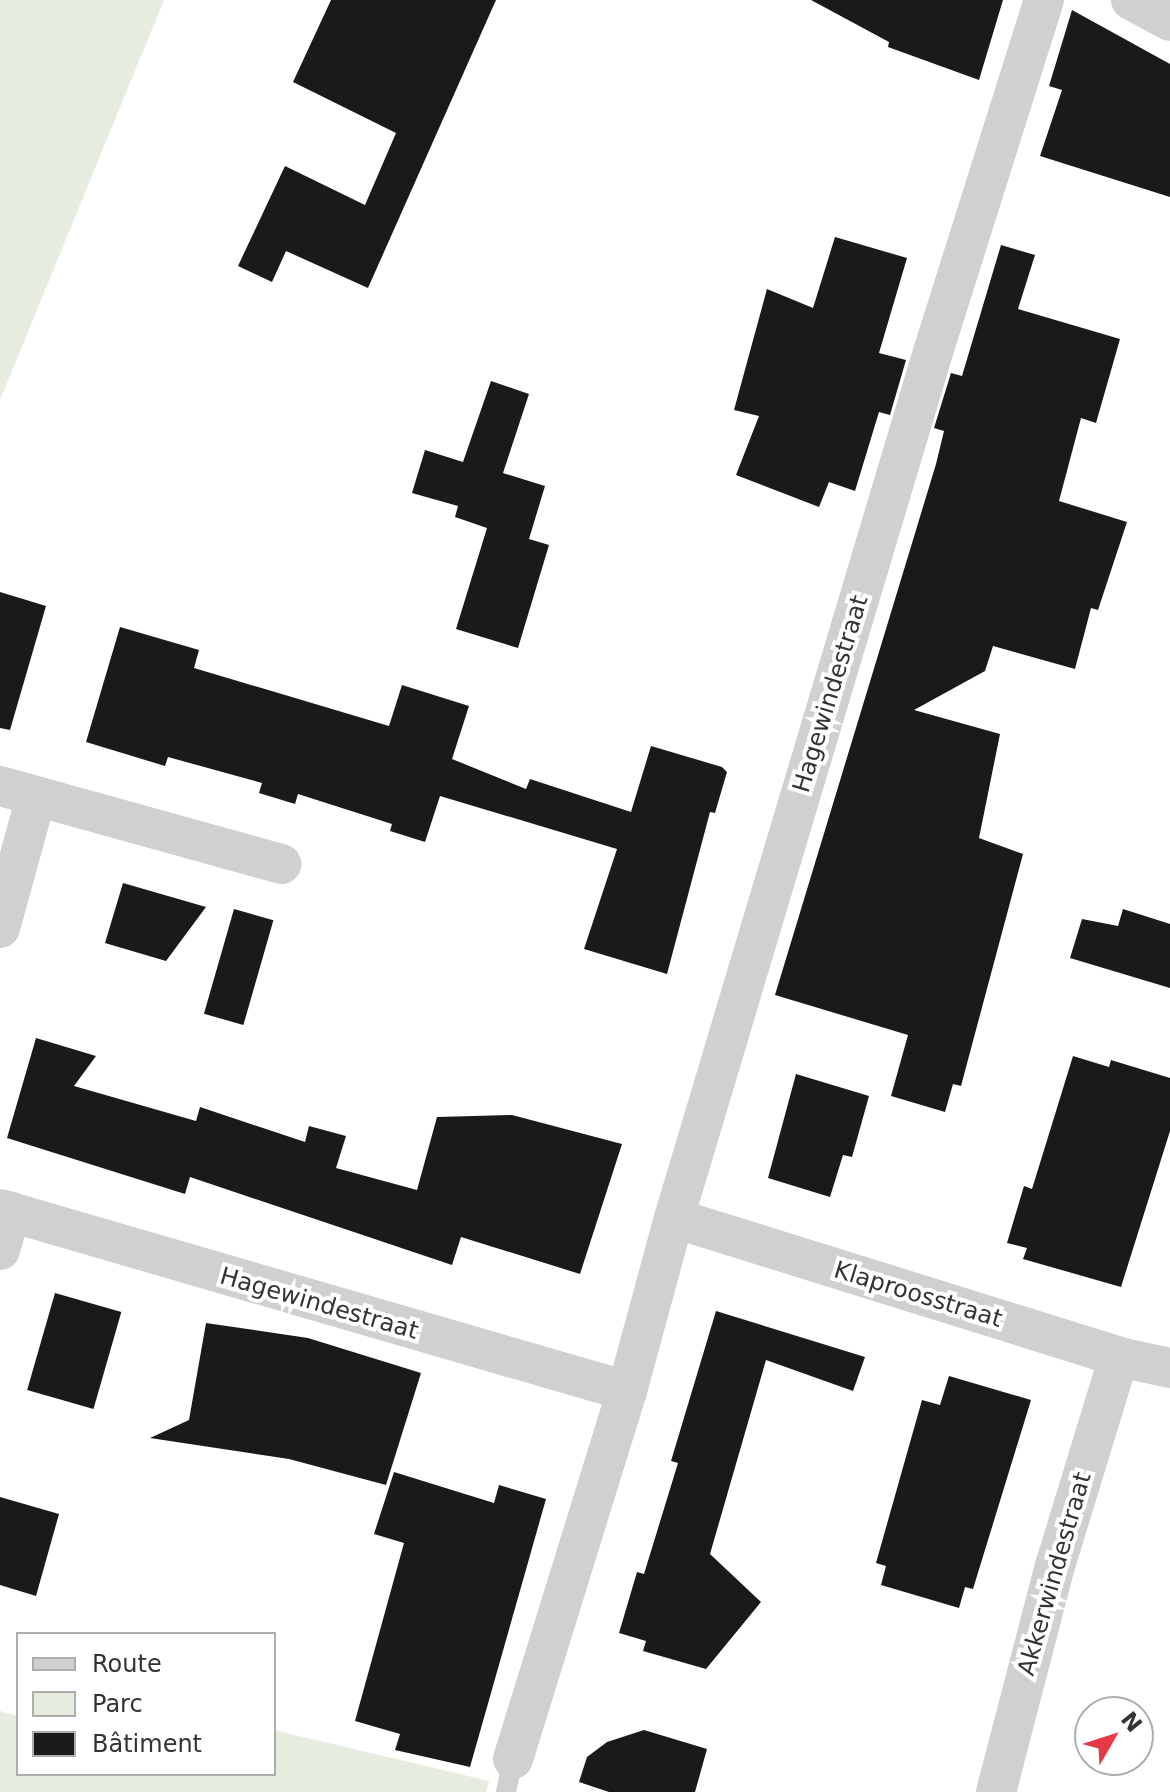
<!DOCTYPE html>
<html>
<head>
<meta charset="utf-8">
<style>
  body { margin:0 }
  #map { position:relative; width:1170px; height:1792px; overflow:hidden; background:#fff; font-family:"DejaVu Sans",sans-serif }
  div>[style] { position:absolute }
  .green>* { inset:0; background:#e6ecdf }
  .building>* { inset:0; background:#1a1a1a; transform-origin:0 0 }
  .lane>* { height:20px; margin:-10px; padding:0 10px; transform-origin:10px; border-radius:10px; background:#d0d0d0 }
  .street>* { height:40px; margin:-20px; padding:0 20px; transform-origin:20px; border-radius:20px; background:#d0d0d0 }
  span { translate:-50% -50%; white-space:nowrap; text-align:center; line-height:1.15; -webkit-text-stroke:8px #fff; paint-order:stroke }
  .street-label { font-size:24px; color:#333 }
  .legend { position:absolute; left:16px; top:1632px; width:260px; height:144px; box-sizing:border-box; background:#fff; border:2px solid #adadad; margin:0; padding:10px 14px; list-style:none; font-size:24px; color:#333 }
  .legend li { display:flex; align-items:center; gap:16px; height:40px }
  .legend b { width:40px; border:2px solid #adadad }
  .north { position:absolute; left:1074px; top:1696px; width:80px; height:80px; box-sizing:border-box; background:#fff; border:2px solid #adadad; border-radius:50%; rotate:51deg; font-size:22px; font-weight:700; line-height:32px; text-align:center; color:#333 }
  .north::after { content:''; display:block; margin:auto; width:28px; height:36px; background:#e63946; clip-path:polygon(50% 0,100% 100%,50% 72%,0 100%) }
</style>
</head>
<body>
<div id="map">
  <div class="green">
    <div style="clip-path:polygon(0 0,164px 0,0 400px)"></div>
    <div style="clip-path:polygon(0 1711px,18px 1716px,18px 1774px,274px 1774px,274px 1730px,489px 1781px,486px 1792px,0 1792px)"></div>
  </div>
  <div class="building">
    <div style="clip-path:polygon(331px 0,496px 0,368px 288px,286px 251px,272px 282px,238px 266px,285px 166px,365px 205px,396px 133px,293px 82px)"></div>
    <div style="clip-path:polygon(811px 0,1003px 0,979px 80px,888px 47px,889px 42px)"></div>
    <div style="clip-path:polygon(1072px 10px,1170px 64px,1170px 197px,1040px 156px,1062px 90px,1049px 86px)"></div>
    <div style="clip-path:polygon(835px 237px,907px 258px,879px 353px,906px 360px,890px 415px,879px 412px,855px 491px,829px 482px,819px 507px,736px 475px,759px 416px,734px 410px,767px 289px,813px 308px)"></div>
    <div style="clip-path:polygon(1001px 245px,1035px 255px,1018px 309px,1120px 339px,1096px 423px,1081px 418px,1059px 501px,1127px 522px,1098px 610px,1091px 608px,1075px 669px,993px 646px,985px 671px,914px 710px,1000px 734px,979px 838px,1023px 854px,961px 1086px,953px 1084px,945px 1112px,891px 1096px,908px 1035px,775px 995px,936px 464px,944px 431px,934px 428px,951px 373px,962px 376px)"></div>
    <div style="clip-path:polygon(491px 381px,529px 394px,503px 473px,545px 486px,529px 539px,549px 545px,518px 648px,456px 629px,487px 528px,455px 517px,458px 506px,412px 493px,425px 450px,463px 462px)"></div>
    <div style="clip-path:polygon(0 592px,46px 606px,10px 730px,0 728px)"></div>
    <div style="clip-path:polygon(120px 627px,199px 650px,194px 668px,389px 726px,402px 685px,469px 706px,452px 759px,526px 789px,530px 779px,631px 812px,651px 746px,722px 767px,727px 772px,715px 813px,710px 812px,667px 974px,584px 949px,617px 849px,440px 796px,425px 842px,390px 831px,392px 824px,298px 794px,295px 804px,259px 793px,262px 783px,168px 757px,165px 766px,86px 742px)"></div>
    <div style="clip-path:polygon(123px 883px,206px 907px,166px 961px,105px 943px)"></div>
    <div style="left:234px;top:909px;width:41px;height:109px;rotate:16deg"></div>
    <div style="clip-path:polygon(1123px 909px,1170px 924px,1170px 988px,1070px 958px,1082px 919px,1118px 926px)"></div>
    <div style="clip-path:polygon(36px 1038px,96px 1056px,74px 1086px,196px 1121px,200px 1107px,305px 1142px,309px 1126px,346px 1136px,336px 1168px,417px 1190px,437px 1117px,512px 1115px,622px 1144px,580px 1274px,461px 1237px,452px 1265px,190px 1177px,185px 1194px,7px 1138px)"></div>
    <div style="clip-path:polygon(1073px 1056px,1109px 1067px,1111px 1060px,1170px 1078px,1170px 1131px,1121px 1287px,1023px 1259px,1027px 1248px,1007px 1243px,1024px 1186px,1032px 1189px)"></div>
    <div style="clip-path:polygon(796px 1074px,869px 1096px,852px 1157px,843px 1155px,830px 1197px,768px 1178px)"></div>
    <div style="left:55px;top:1293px;width:69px;height:101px;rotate:16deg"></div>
    <div style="clip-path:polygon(716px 1311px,865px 1357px,853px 1391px,766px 1360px,710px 1554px,761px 1602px,706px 1669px,643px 1651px,646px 1641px,619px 1633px,637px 1572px,644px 1574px,678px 1463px,671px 1461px)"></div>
    <div style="clip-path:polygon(206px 1323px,308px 1338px,421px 1373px,386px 1485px,289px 1459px,150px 1438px,189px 1420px)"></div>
    <div style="clip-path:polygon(949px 1376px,1031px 1400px,973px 1589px,965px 1587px,959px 1608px,881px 1585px,886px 1566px,876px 1563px,922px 1400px,940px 1405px)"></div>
    <div style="clip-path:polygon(394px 1472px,494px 1503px,499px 1485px,546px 1499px,470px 1767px,395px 1750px,400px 1734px,355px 1721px,404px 1543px,374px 1534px)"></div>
    <div style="clip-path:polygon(0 1497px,59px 1514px,36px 1596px,0 1585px)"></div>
    <div style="clip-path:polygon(644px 1730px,707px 1749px,695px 1792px,609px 1792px,579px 1782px,587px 1757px,607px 1742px)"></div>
  </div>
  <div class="lane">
    <div style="left:506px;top:1792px;width:34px;rotate:-78deg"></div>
  </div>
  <div class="street">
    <div style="left:1131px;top:0;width:44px;rotate:28.3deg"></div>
    <div style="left:0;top:786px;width:292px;rotate:15.5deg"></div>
    <div style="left:0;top:928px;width:136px;rotate:-74.6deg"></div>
    <div style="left:0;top:1209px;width:653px;rotate:16.19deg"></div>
    <div style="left:674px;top:1218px;width:466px;rotate:17.3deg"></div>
    <div style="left:1119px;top:1357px;width:52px;rotate:12.2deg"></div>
    <div style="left:0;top:1250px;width:40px;rotate:-74deg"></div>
    <div style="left:513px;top:1759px;width:385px;rotate:-72.8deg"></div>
    <div style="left:627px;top:1391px;width:179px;rotate:-74.8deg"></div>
    <div style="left:674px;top:1218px;width:904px;rotate:-73.35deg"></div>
    <div style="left:933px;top:352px;width:369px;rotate:-72.5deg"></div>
    <div style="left:996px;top:1792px;width:234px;rotate:-75.4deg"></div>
    <div style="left:1055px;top:1566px;width:219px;rotate:-73deg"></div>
  </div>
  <div class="street-label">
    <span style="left:831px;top:694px;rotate:-73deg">Hagewindestraat</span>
    <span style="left:918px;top:1295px;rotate:17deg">Klaproosstraat</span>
    <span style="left:319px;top:1304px;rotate:16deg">Hagewindestraat</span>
    <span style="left:1055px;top:1574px;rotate:-74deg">Akkerwindestraat</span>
  </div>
  <ul class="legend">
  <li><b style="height:10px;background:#d0d0d0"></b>Route</li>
  <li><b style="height:22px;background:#e6ecdf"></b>Parc</li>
  <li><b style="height:22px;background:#1a1a1a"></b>Bâtiment</li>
  </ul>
  <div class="north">N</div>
</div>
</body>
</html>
